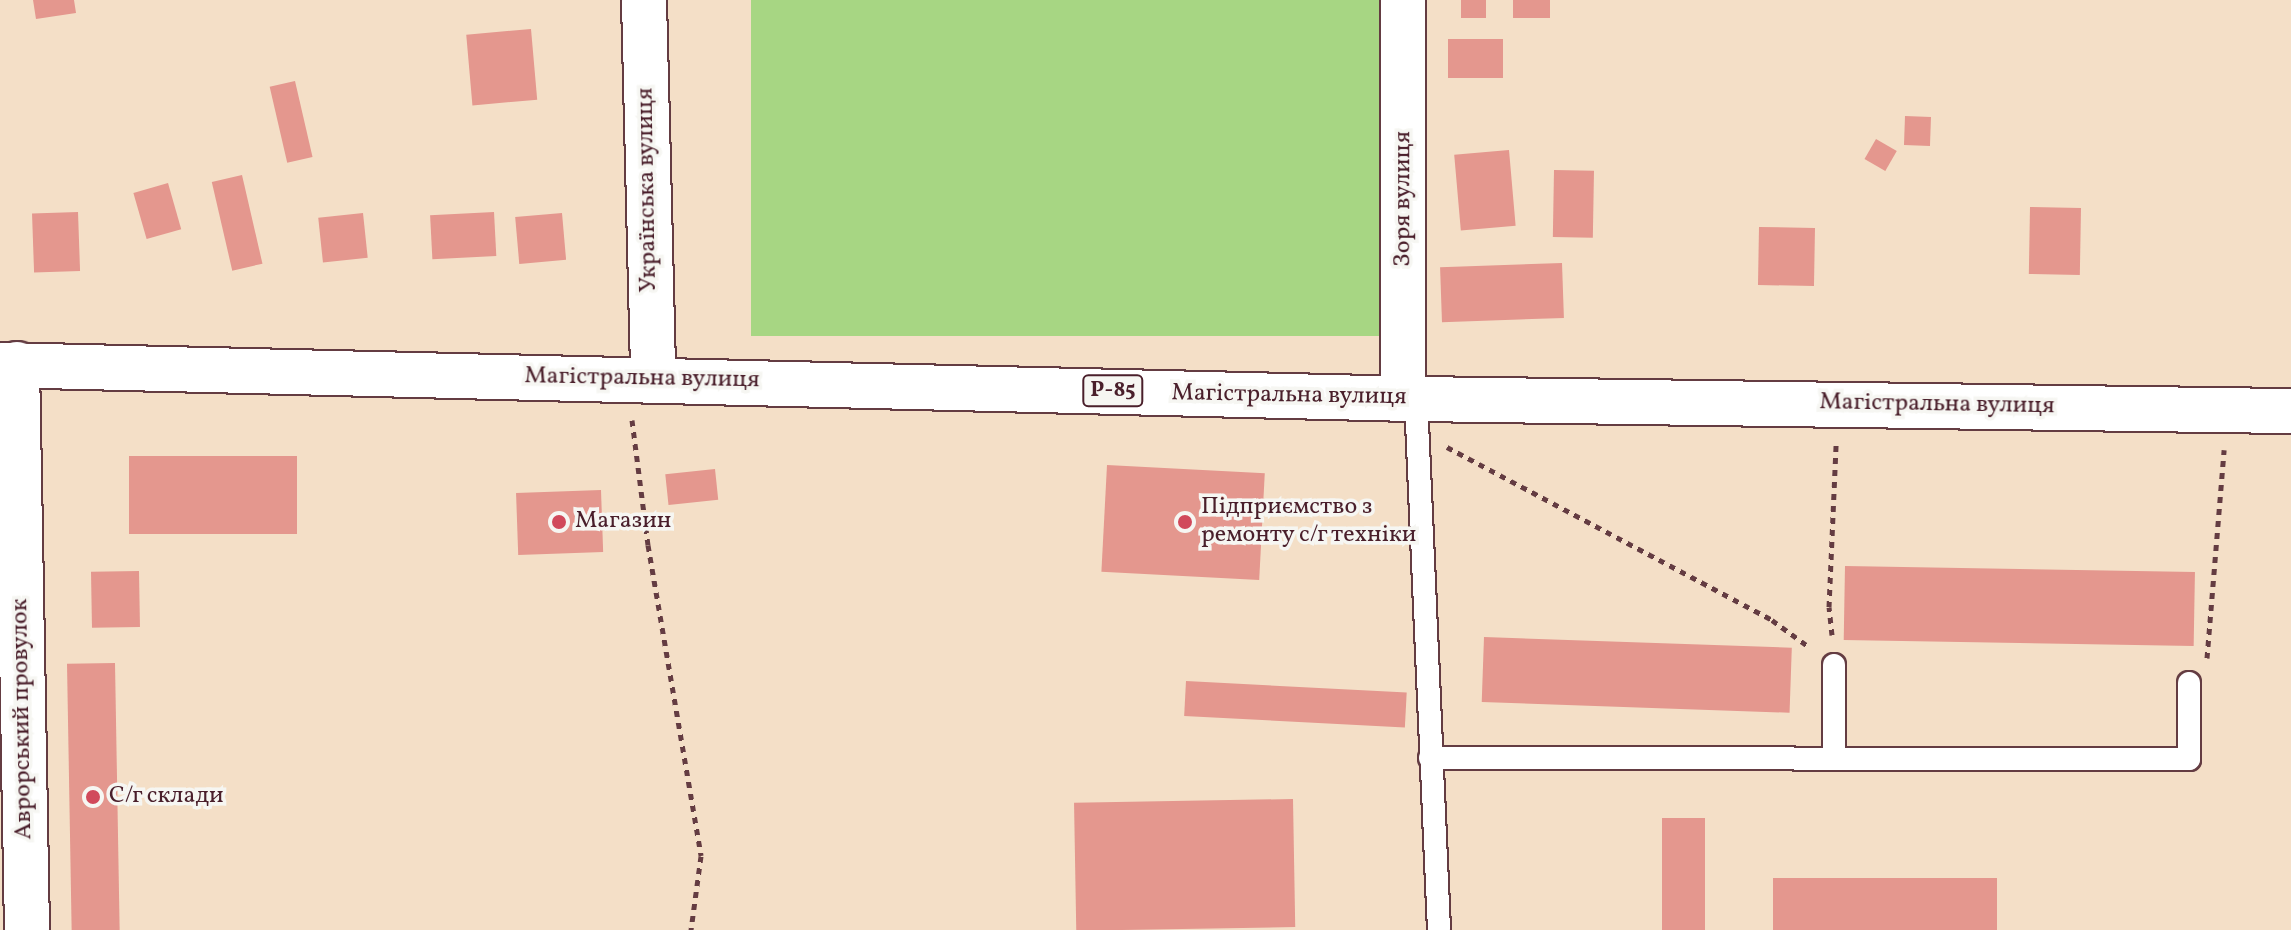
<!DOCTYPE html>
<html>
<head>
<meta charset="utf-8">
<style>
  body { margin:0 }
  #map { position:relative; width:2291px; height:930px; overflow:hidden; background:#f4dfc7; font-family:Vollkorn,serif }
  div>[style] { position:absolute }
  .green>* { inset:0; background:#a7d683; transform-origin:0 0 }
  .building>* { inset:0; background:#e4978e; transform-origin:0 0 }
  .path>* { height:5px; margin-top:-2.5px; transform-origin:0; background:repeating-linear-gradient(90deg,#643c42 0 6px,transparent 0 12px) }
  .roads { filter:drop-shadow(2px 0 #643c42) drop-shadow(-2px 0 #643c42) drop-shadow(0 2px #643c42) drop-shadow(0 -2px #643c42) }
  .service>* { height:22px; margin:-11px; padding:0 11px; transform-origin:11px; border-radius:11px; background:#fff }
  .minor>* { height:44px; margin:-22px; padding:0 22px; transform-origin:22px; border-radius:22px; background:#fff }
  .primary>* { height:44px; margin:-22px; padding:0 22px; transform-origin:22px; border-radius:22px; background:#fff }
  .dots>* { width:22px; height:22px; translate:-50% -50%; box-sizing:border-box; border:4px solid #f6f6f2; border-radius:50% }
  span { translate:-50% -50%; white-space:nowrap; text-align:center; line-height:1.15; -webkit-text-stroke:7px #f6f6f2; paint-order:stroke }
  .shield-label span { padding:2px 6px; background:#f6f6f2; border:2px solid; border-radius:6px; -webkit-text-stroke-width:0 }
  .shield-label { font-size:22px; color:#4a1f2b; font-weight:700 }
  .street-label { font-size:24px; color:#4a1f2b }
  .poi-label { font-size:24px; color:#4a1f2b }
  .left { translate:0 -50%; text-align:left }
</style>
</head>
<body>
<div id="map">
  <div class="green">
    <div style="left:751px;top:0;width:632px;height:336px"></div>
  </div>
  <div class="building">
    <div style="clip-path:polygon(33px 0,74px 0,76px 13px,36px 19px)"></div>
    <div style="left:1461px;top:0;width:25px;height:18px"></div>
    <div style="left:1513px;top:0;width:37px;height:18px"></div>
    <div style="left:531px;top:29px;width:71px;height:65px;rotate:85deg"></div>
    <div style="left:1503px;top:39px;width:39px;height:55px;rotate:90deg"></div>
    <div style="left:295px;top:81px;width:78px;height:26px;rotate:77deg"></div>
    <div style="left:1905px;top:116px;width:26px;height:29px;rotate:2deg"></div>
    <div style="left:1876px;top:139px;width:24px;height:23px;rotate:30deg"></div>
    <div style="left:1509px;top:150px;width:76px;height:55px;rotate:85deg"></div>
    <div style="left:1554px;top:170px;width:40px;height:67px;rotate:1deg"></div>
    <div style="left:242px;top:175px;width:91px;height:31px;rotate:77deg"></div>
    <div style="left:168px;top:183px;width:48px;height:36px;rotate:74deg"></div>
    <div style="left:2030px;top:207px;width:51px;height:67px;rotate:1deg"></div>
    <div style="left:78px;top:212px;width:59px;height:46px;rotate:88deg"></div>
    <div style="left:494px;top:212px;width:44px;height:64px;rotate:87deg"></div>
    <div style="left:363px;top:213px;width:45px;height:45px;rotate:84deg"></div>
    <div style="left:562px;top:213px;width:47px;height:47px;rotate:85deg"></div>
    <div style="left:1759px;top:227px;width:56px;height:58px;rotate:1deg"></div>
    <div style="left:1562px;top:263px;width:55px;height:122px;rotate:88deg"></div>
    <div style="left:129px;top:456px;width:168px;height:78px"></div>
    <div style="left:1107px;top:465px;width:158px;height:107px;rotate:3deg"></div>
    <div style="left:715px;top:469px;width:31px;height:50px;rotate:84deg"></div>
    <div style="left:601px;top:490px;width:62px;height:85px;rotate:88deg"></div>
    <div style="left:1845px;top:566px;width:350px;height:74px;rotate:1deg"></div>
    <div style="left:139px;top:571px;width:56px;height:48px;rotate:89deg"></div>
    <div style="left:1484px;top:637px;width:308px;height:65px;rotate:2deg"></div>
    <div style="left:115px;top:663px;width:267px;height:48px;rotate:89deg"></div>
    <div style="left:1186px;top:681px;width:221px;height:35px;rotate:3deg"></div>
    <div style="left:1293px;top:799px;width:128px;height:219px;rotate:89deg"></div>
    <div style="left:1662px;top:818px;width:43px;height:112px"></div>
    <div style="left:1773px;top:878px;width:224px;height:52px"></div>
  </div>
  <div class="path">
    <div style="left:632px;top:420px;width:126px;rotate:82.7deg"></div>
    <div style="left:648px;top:545px;width:315px;rotate:80.3deg"></div>
    <div style="left:701px;top:856px;width:75px;rotate:97.7deg"></div>
    <div style="left:1447px;top:447px;width:368px;rotate:28deg"></div>
    <div style="left:1772px;top:620px;width:46px;rotate:36.1deg"></div>
    <div style="left:1832px;top:635px;width:28px;rotate:-96deg"></div>
    <div style="left:1829px;top:607px;width:162px;rotate:-87.5deg"></div>
    <div style="left:2207px;top:658px;width:209px;rotate:-85.3deg"></div>
  </div>
  <div class="roads">
    <div class="service">
      <div style="left:1416px;top:399px;width:531px;rotate:87.52deg"></div>
      <div style="left:1430px;top:758px;width:759px;rotate:0.08deg"></div>
      <div style="left:2189px;top:759px;width:76px;rotate:-90deg"></div>
      <div style="left:1834px;top:758px;width:93px;rotate:-90deg"></div>
    </div>
    <div class="minor">
      <div style="left:644px;top:0;width:380px;rotate:88.6deg"></div>
      <div style="left:1403px;top:0;width:399px;rotate:90deg"></div>
      <div style="left:17px;top:364px;width:566px;rotate:88.99deg"></div>
    </div>
    <div class="primary">
      <div style="left:0;top:365px;width:1416px;rotate:1.38deg"></div>
      <div style="left:1416px;top:399px;width:875px;rotate:0.79deg"></div>
    </div>
  </div>
  <div class="dots">
    <div style="left:559px;top:522px;background:#d1495b"></div>
    <div style="left:1185px;top:522px;background:#d1495b"></div>
    <div style="left:93px;top:797px;background:#d1495b"></div>
  </div>
  <div class="shield-label">
    <span style="left:1113px;top:391px">Р-85</span>
  </div>
  <div class="street-label">
    <span style="left:648px;top:190px;rotate:-91deg">Українська вулиця</span>
    <span style="left:1404px;top:199px;rotate:-90deg">Зоря вулиця</span>
    <span style="left:642px;top:379px;rotate:1deg">Магістральна вулиця</span>
    <span style="left:1289px;top:396px;rotate:1deg">Магістральна вулиця</span>
    <span style="left:1937px;top:405px;rotate:1deg">Магістральна вулиця</span>
    <span style="left:23px;top:719px;rotate:-91deg">Аврорський провулок</span>
  </div>
  <div class="poi-label">
    <span class="left" style="left:1201px;top:522px">Підприємство з<br>ремонту с/г техніки</span>
    <span class="left" style="left:575px;top:522px">Магазин</span>
    <span class="left" style="left:109px;top:797px">С/г склади</span>
  </div>
</div>
</body>
</html>
